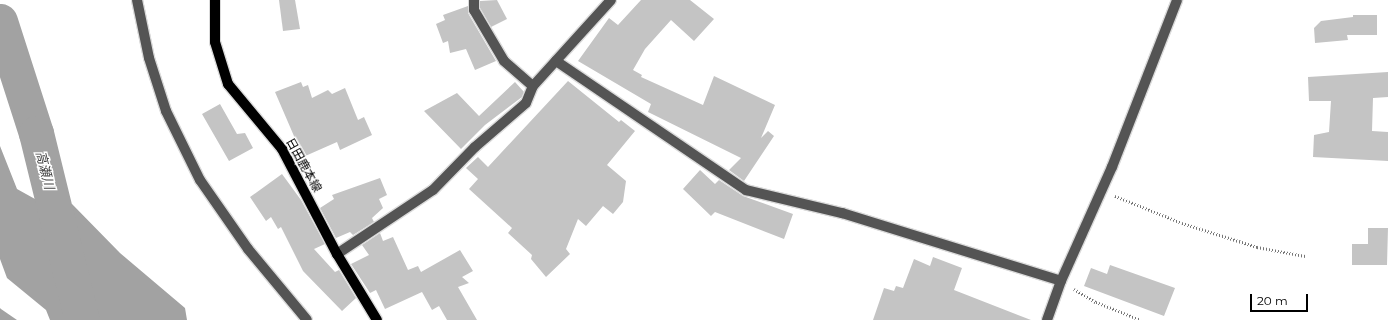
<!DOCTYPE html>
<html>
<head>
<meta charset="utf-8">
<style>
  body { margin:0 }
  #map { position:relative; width:1388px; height:320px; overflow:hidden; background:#fff; font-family:Montserrat,"Noto Sans JP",sans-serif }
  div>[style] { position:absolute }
  .water>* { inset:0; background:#a2a2a2 }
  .river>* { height:35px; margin:-17.5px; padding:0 17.5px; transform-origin:17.5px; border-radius:17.5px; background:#a2a2a2 }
  .building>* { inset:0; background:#c4c4c4 }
  .path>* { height:2.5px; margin-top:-1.25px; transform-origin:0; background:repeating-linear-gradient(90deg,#767676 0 1px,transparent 0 3px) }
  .roads { filter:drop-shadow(1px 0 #dbdbdb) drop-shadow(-1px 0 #dbdbdb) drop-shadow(0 1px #dbdbdb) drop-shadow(0 -1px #dbdbdb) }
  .minor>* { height:10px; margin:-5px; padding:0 5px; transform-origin:5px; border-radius:5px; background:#545454 }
  .major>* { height:10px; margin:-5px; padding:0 5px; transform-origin:5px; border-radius:5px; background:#000 }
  span { translate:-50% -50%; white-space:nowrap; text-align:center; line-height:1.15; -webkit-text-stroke:3px #fff; paint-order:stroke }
  .street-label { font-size:12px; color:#000 }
  .water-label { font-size:13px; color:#434343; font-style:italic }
  .scale { position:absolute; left:1250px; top:294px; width:58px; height:18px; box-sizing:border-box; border:2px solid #000; border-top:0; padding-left:5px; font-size:12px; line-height:14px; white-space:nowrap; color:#000; -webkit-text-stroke:3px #fff; paint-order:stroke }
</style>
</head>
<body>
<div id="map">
  <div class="water">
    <div style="clip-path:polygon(0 146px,17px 189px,35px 199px,72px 204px,120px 253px,185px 308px,187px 320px,50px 320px,46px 310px,7px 278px,0 259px)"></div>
    <div style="clip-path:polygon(0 308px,1px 309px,17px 320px,0 320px)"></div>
  </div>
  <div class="river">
    <div style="left:0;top:21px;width:118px;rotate:72.2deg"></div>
    <div style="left:36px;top:133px;width:193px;rotate:76.2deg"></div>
  </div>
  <div class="building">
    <div style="clip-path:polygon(279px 0,295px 0,300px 29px,283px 31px)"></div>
    <div style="clip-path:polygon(497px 0,507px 19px,491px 27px,480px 8px,480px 1px)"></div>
    <div style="clip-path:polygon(641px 0,690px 0,714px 19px,694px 41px,671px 20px,645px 49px,633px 70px,642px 75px,641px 77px,703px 105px,714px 76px,775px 105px,761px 138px,768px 131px,774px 136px,744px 181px,729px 170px,741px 158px,648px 112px,651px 104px,578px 61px,609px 18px,618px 25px)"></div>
    <div style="clip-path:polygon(468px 6px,468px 13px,496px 61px,475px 70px,466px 49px,450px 53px,448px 41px,443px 43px,436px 24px,445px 20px,443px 15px)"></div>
    <div style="clip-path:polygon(1353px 15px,1377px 15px,1377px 35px,1347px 35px,1348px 40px,1315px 43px,1314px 28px,1321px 21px,1353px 17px)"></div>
    <div style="clip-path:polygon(1388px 72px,1388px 97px,1373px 98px,1372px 131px,1388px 132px,1388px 161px,1313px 157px,1314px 135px,1329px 132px,1331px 101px,1309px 101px,1308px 77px)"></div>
    <div style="clip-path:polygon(568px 81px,619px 122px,621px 120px,635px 131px,607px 165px,626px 181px,623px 202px,613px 214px,603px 206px,586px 226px,578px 219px,566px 249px,570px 254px,546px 277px,531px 259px,532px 255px,508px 233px,512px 228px,469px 189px,478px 179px,466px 168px,478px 157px,488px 167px)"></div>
    <div style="clip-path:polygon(301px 82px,303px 87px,308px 85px,312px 98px,328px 90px,332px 94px,345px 88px,358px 120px,364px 117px,372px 135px,340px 150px,337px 142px,303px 157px,275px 92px)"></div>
    <div style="clip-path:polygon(515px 82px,524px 92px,522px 97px,485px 125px,461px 149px,424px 111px,457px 93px,479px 116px)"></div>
    <div style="clip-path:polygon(220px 104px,237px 134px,245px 133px,253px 148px,229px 161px,202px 114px)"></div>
    <div style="clip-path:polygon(700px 170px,715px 184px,719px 180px,743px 196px,793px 214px,784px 239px,715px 212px,711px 216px,683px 189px)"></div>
    <div style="clip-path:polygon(282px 174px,301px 200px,325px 244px,314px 249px,335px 272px,339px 270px,356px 298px,342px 311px,303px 271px,281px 227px,278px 229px,271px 217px,266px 221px,250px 197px)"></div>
    <div style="clip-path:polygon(380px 178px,387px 195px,379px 199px,383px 208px,372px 218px,374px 222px,353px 235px,350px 232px,336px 238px,320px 208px,334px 199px,332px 195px)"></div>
    <div style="clip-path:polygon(1368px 228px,1388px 228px,1387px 265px,1352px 265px,1352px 244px,1368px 244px)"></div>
    <div style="clip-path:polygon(380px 233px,383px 241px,393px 237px,408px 270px,418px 266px,421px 272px,460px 250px,473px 271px,462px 277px,469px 283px,458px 287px,477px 320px,447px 320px,439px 306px,432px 310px,422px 292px,385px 309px,376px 290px,370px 293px,351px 264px,369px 255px,362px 245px)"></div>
    <div style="clip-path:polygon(933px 257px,962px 268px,954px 290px,1031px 320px,873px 320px,884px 288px,894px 291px,896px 286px,903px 288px,914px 259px,930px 266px)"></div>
    <div style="clip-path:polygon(1110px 265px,1175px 288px,1164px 316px,1084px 286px,1091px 268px,1107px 274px)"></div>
  </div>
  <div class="path">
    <div style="left:1115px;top:196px;width:72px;rotate:21.9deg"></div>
    <div style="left:1182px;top:223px;width:79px;rotate:17.7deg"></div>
    <div style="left:1257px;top:247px;width:49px;rotate:10.6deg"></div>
    <div style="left:1074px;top:289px;width:26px;rotate:31deg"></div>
    <div style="left:1096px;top:302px;width:48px;rotate:21.8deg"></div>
  </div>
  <div class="roads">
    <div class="minor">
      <div style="left:137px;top:0;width:59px;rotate:78.3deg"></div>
      <div style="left:149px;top:58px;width:56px;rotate:72.2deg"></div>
      <div style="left:166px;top:111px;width:77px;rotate:63.8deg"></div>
      <div style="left:200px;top:180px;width:84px;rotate:55.2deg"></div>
      <div style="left:248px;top:249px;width:92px;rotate:50.3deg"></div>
      <div style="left:474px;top:0;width:10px;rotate:90deg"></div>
      <div style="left:474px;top:10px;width:59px;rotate:59.5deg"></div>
      <div style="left:504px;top:61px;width:38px;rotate:41deg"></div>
      <div style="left:556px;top:61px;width:230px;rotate:34.2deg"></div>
      <div style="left:746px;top:190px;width:99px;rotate:13.5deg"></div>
      <div style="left:842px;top:213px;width:229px;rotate:17.2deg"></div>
      <div style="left:337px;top:254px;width:115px;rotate:-33.7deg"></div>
      <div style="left:433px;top:190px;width:60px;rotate:-45.7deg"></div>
      <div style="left:475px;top:147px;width:67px;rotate:-40.8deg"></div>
      <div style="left:526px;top:103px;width:18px;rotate:-68deg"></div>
      <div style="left:533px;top:86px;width:116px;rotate:-47.8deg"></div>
      <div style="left:1047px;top:320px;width:41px;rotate:-70.3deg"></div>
      <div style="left:1061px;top:281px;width:125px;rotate:-65.9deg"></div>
      <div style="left:1112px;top:167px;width:179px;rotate:-68.7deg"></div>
    </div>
    <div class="major">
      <div style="left:215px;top:0;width:42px;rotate:90deg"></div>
      <div style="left:215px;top:42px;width:44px;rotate:72.8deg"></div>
      <div style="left:228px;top:84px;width:85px;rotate:50.3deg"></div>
      <div style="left:282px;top:149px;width:119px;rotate:62.4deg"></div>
      <div style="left:337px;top:254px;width:77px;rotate:58.8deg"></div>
    </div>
  </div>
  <div class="street-label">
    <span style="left:304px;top:165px;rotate:61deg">日田鹿本線</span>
  </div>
  <div class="water-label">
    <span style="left:45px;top:170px;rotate:76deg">高瀬川</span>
  </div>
  <div class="scale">20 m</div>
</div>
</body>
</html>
